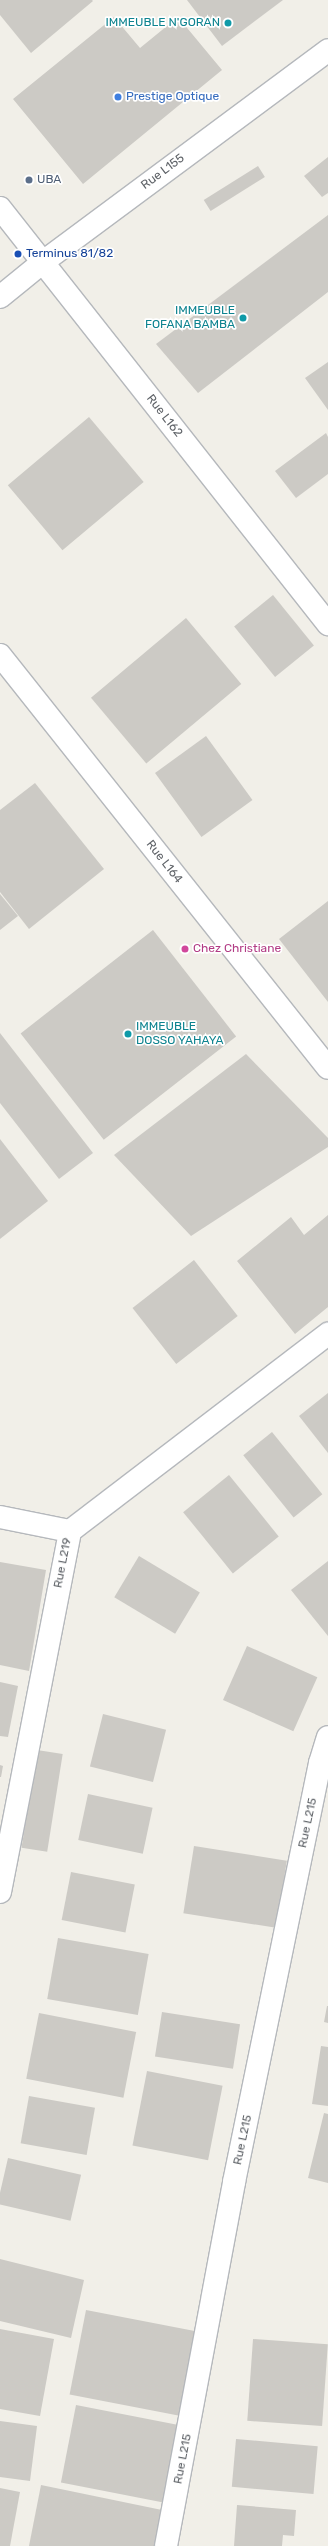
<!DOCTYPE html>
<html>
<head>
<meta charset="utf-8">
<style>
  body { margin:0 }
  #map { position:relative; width:328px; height:2546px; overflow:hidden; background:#f1efe8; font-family:Rubik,sans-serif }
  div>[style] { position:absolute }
  .building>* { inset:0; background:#cccac5; transform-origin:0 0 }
  .roads { filter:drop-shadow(1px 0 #b5b8bc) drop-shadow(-1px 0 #b5b8bc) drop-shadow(0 1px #b5b8bc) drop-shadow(0 -1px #b5b8bc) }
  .street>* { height:22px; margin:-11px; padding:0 11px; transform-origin:11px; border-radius:11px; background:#fff }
  .dots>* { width:11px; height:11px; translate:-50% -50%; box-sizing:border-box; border:2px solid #fff; border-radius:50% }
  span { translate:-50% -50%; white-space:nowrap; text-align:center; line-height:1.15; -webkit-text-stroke:3.5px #fff; paint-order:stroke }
  .culture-label { font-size:12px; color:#0d838f }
  .right { translate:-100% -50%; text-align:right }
  .left { translate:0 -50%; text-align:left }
  .shop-label { font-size:12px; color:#366cbe }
  .street-label { font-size:12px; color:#5f6368 }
  .service-label { font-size:12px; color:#4e5e75 }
  .transit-label { font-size:12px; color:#164399 }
  .hotel-label { font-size:12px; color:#b23c85 }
</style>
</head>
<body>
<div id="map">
  <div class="building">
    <div style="clip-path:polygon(0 0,92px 0,93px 1px,31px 53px,0 15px)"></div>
    <div style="clip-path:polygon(187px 0,283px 0,222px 46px)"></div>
    <div style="clip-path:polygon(114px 17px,140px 48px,178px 17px,222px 70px,83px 184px,13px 99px)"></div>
    <div style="clip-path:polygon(328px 157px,328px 193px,322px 197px,304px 176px)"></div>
    <div style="left:258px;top:166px;width:13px;height:64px;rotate:58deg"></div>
    <div style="clip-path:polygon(328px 215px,328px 292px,198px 393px,156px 344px)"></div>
    <div style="clip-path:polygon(328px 362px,328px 410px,305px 378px)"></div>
    <div style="left:89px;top:417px;width:85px;height:106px;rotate:50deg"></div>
    <div style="clip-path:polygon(326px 433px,328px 437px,328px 474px,296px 498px,275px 471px)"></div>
    <div style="left:273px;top:595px;width:65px;height:50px;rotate:51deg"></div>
    <div style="left:186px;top:618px;width:86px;height:124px;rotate:50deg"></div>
    <div style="left:206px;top:736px;width:79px;height:63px;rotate:54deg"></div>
    <div style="clip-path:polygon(35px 783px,104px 869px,29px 929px,0 892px,0 810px)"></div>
    <div style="clip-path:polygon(0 894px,18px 916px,0 930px)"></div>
    <div style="clip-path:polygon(328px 901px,328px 1002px,279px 939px)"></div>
    <div style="left:153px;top:930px;width:135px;height:168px;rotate:52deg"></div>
    <div style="clip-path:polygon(0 1033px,93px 1153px,59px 1179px,0 1103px)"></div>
    <div style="clip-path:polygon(246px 1054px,328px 1138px,328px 1147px,191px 1236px,114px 1155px)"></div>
    <div style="clip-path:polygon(0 1139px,48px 1201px,0 1239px)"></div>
    <div style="clip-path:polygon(328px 1215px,328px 1307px,295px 1334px,237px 1261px,291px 1217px,304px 1235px)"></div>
    <div style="left:194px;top:1260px;width:71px;height:78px;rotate:52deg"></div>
    <div style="clip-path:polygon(328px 1393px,328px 1453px,299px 1416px)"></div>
    <div style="left:272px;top:1432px;width:80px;height:37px;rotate:51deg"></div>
    <div style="left:229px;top:1475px;width:79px;height:59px;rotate:51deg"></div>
    <div style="left:139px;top:1556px;width:71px;height:48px;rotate:31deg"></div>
    <div style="clip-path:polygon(328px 1561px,328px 1636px,291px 1590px)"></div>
    <div style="clip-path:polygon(0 1562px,46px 1570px,29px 1671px,0 1665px)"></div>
    <div style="left:247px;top:1646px;width:77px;height:59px;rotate:24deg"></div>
    <div style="clip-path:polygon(0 1682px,18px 1686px,8px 1737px,0 1736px)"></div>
    <div style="left:103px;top:1714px;width:65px;height:54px;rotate:14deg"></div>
    <div style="left:37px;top:1750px;width:26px;height:99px;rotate:9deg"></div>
    <div style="clip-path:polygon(0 1765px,3px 1766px,1px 1777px,0 1777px)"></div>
    <div style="left:88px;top:1794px;width:66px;height:47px;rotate:12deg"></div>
    <div style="left:194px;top:1846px;width:94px;height:68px;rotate:9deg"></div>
    <div style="left:71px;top:1872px;width:65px;height:49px;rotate:11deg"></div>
    <div style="left:58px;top:1938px;width:92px;height:62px;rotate:10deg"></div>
    <div style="clip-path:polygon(327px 2006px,328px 2006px,328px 2023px,324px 2022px)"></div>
    <div style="left:162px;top:2012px;width:79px;height:45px;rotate:9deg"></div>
    <div style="left:39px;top:2013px;width:99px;height:67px;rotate:11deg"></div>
    <div style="clip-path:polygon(321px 2046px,328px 2047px,328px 2106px,312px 2104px)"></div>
    <div style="left:147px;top:2071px;width:77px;height:76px;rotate:11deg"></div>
    <div style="left:29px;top:2096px;width:67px;height:48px;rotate:10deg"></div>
    <div style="clip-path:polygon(324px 2113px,328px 2114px,328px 2183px,308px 2178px)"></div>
    <div style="left:8px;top:2158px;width:75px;height:47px;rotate:13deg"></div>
    <div style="clip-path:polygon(0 2259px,84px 2280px,71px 2338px,0 2321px)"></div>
    <div style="left:86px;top:2310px;width:112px;height:86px;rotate:11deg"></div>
    <div style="clip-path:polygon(0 2329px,54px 2339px,40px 2416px,0 2409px)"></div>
    <div style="left:253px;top:2339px;width:75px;height:82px;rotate:4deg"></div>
    <div style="left:76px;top:2405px;width:107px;height:79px;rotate:11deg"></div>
    <div style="clip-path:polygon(0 2421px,37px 2426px,30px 2481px,0 2477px)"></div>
    <div style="left:236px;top:2439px;width:82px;height:48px;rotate:5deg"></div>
    <div style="clip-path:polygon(41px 2485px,162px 2510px,155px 2546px,29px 2546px)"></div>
    <div style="clip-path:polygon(0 2488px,20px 2492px,10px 2546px,0 2546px)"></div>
    <div style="clip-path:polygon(237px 2505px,296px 2510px,294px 2536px,283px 2535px,282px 2546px,234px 2546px)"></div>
  </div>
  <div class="roads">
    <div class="street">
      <div style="left:0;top:208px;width:530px;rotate:51.75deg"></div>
      <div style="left:0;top:297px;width:55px;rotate:-39.1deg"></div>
      <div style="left:43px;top:262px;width:355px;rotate:-36.6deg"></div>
      <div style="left:0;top:655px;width:527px;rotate:51.54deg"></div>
      <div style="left:0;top:1517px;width:71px;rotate:11.3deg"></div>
      <div style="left:0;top:1892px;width:368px;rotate:-79deg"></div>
      <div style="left:70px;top:1531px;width:325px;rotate:-37.4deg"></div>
      <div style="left:166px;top:2546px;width:370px;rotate:-79.4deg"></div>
      <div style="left:234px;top:2182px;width:428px;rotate:-78.4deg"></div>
      <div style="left:320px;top:1763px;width:27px;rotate:-73deg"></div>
    </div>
  </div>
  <div class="dots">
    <div style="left:228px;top:23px;background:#0f9aa8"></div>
    <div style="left:118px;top:97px;background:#3f7fe0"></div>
    <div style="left:29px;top:180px;background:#5c6f8a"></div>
    <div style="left:18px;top:254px;background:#1a4fb4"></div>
    <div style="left:243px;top:318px;background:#0f9aa8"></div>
    <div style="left:185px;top:949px;background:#d1479c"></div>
    <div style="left:128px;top:1034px;background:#0f9aa8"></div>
  </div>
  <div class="culture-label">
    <span class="right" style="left:220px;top:23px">IMMEUBLE N'GORAN</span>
    <span class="right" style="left:235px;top:318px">IMMEUBLE<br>FOFANA BAMBA</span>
    <span class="left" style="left:136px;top:1034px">IMMEUBLE<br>DOSSO YAHAYA</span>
  </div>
  <div class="shop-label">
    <span class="left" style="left:126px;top:97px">Prestige Optique</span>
  </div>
  <div class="street-label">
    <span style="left:163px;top:172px;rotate:-37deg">Rue L155</span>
    <span style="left:164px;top:416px;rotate:52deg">Rue L162</span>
    <span style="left:164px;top:862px;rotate:52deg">Rue L164</span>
    <span style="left:63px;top:1563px;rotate:-79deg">Rue L219</span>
    <span style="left:308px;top:1823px;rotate:-78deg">Rue L215</span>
    <span style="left:243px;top:2140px;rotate:-78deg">Rue L215</span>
    <span style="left:183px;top:2459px;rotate:-79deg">Rue L215</span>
  </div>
  <div class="service-label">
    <span class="left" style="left:37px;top:180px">UBA</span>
  </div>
  <div class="transit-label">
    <span class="left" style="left:26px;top:254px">Terminus 81/82</span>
  </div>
  <div class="hotel-label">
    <span class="left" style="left:193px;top:949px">Chez Christiane</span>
  </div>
</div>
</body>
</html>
